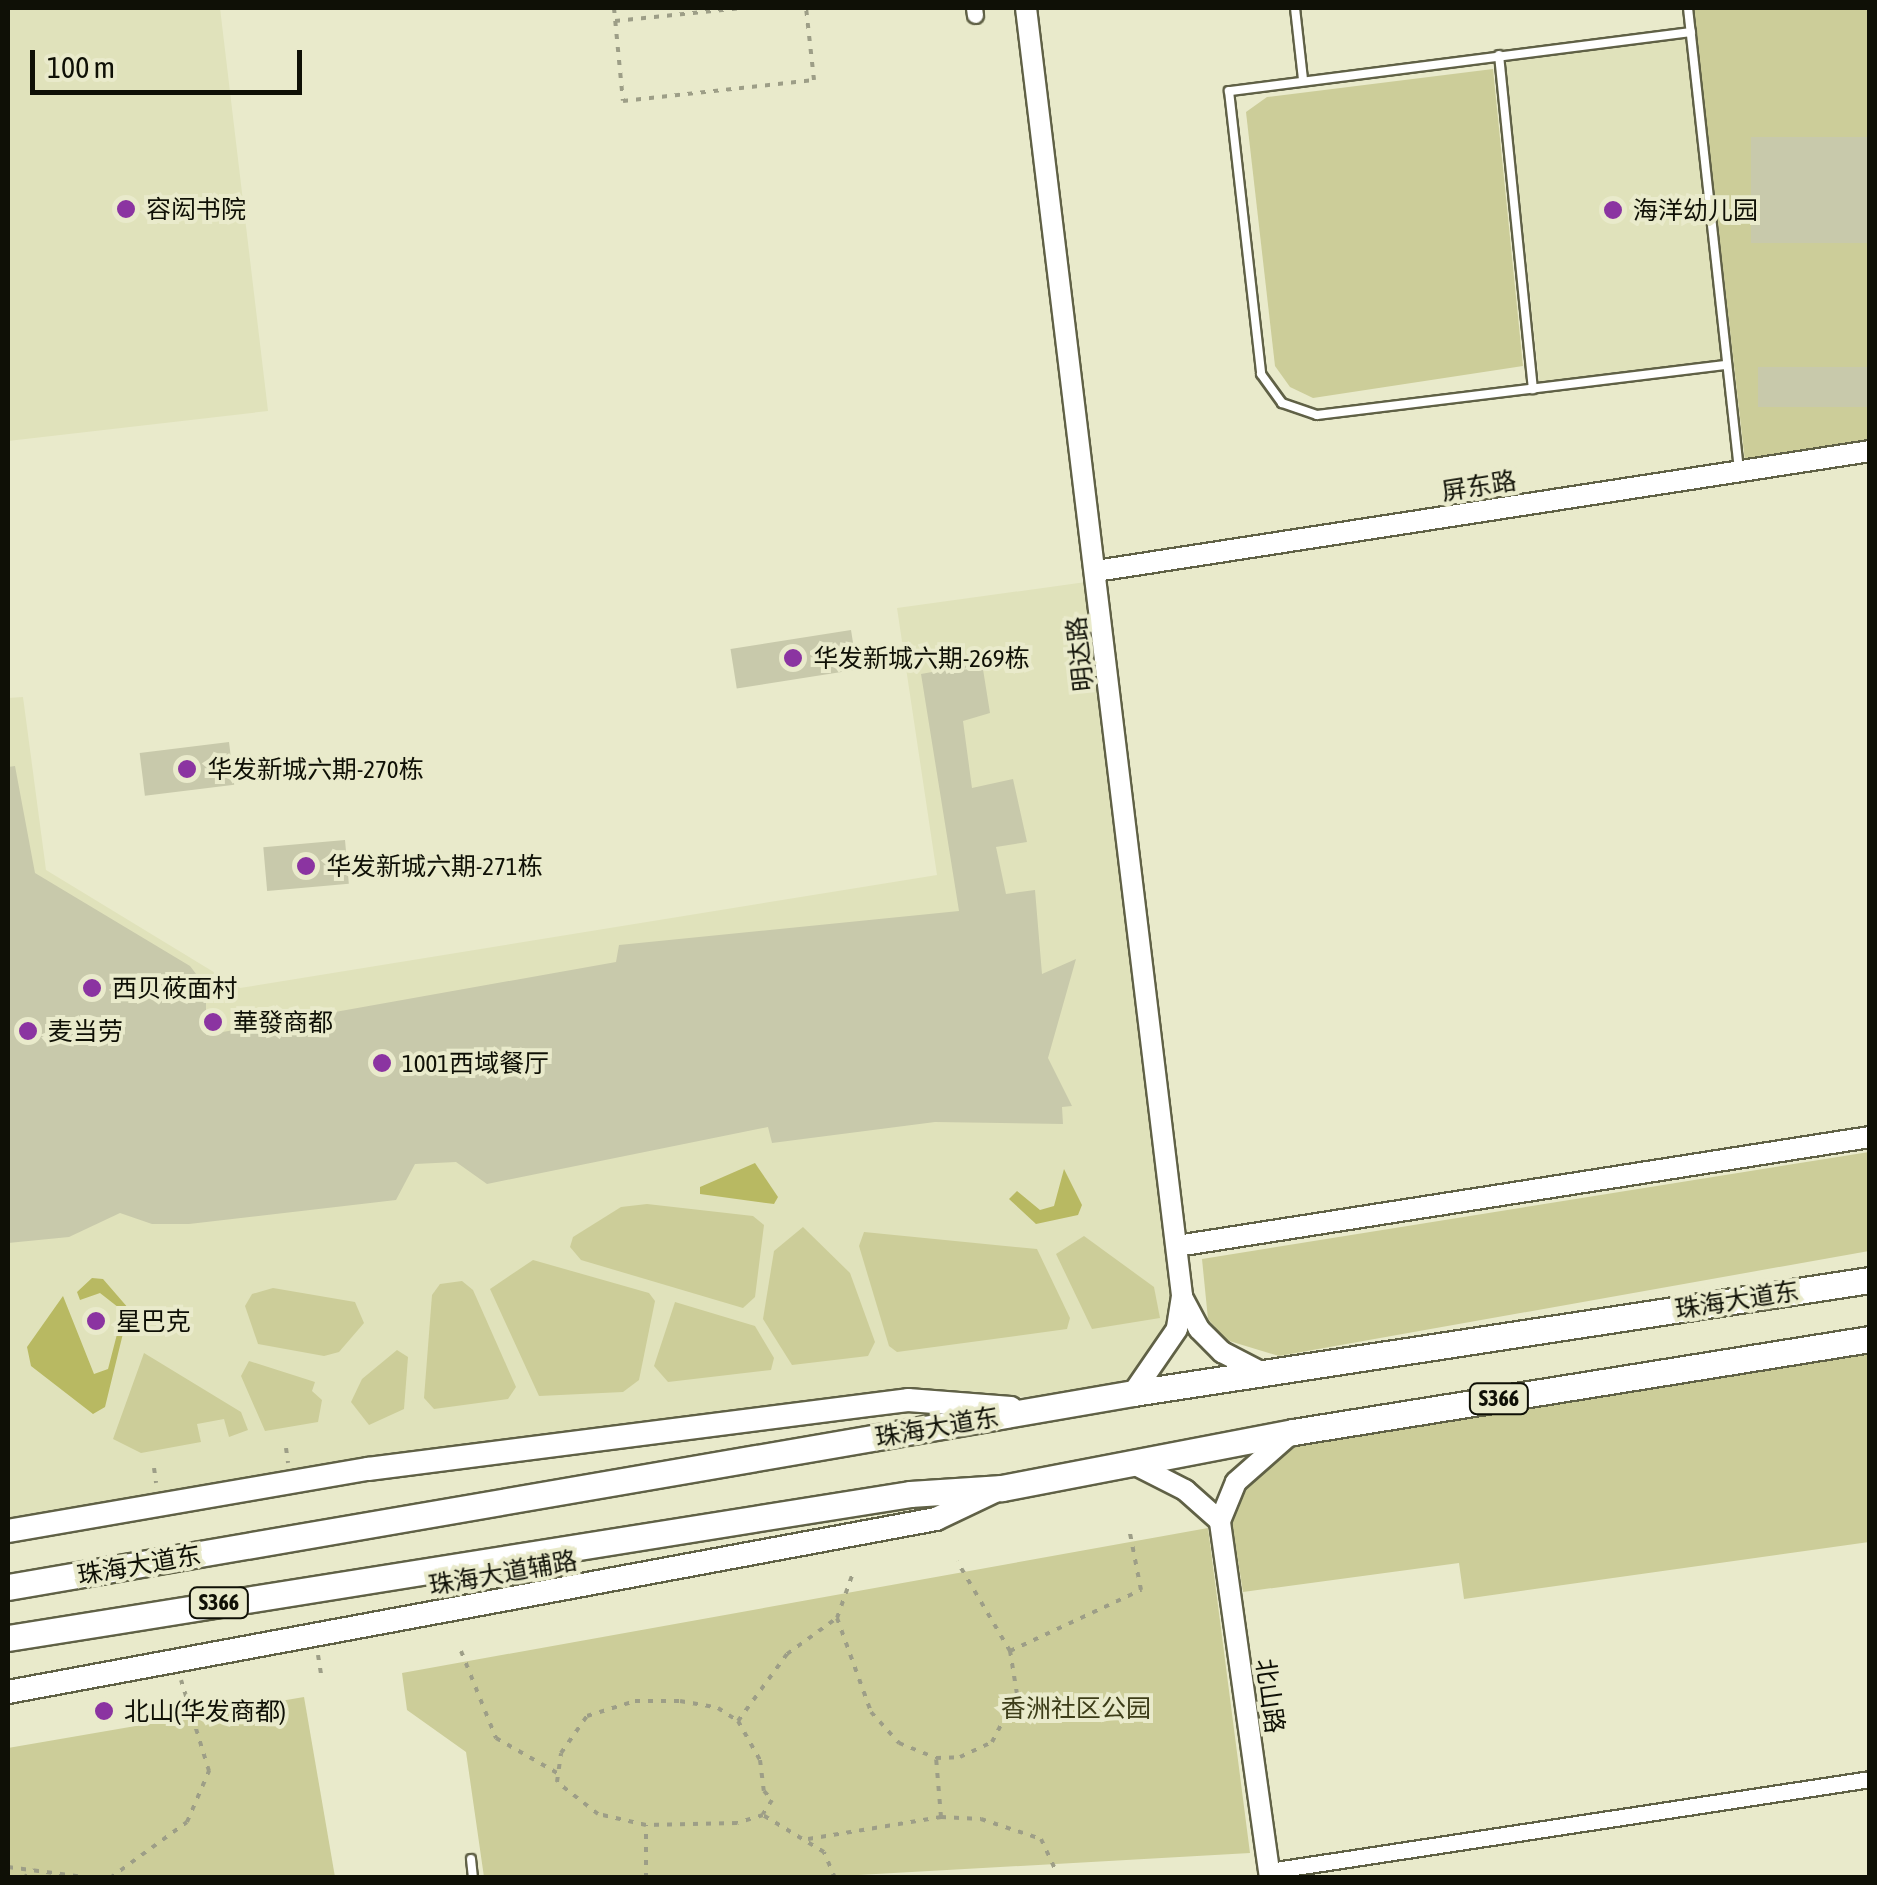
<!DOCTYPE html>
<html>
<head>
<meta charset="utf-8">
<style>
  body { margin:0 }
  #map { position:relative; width:1877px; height:1885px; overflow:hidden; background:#e9eacb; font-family:"Asap Condensed","Noto Sans SC",sans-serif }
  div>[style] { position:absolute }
  .built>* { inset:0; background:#e0e2bb; transform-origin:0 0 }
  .green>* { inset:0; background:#cccd99 }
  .water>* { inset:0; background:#b8b962 }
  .building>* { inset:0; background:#c8c9ab; transform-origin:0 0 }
  .path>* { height:4px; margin-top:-2px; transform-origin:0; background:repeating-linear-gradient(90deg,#9d9e87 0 5px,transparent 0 13px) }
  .roads { filter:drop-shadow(2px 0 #606146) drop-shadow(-2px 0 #606146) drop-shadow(0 2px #606146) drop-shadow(0 -2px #606146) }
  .service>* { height:8px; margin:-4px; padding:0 4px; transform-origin:4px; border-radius:4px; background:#fff }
  .minor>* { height:15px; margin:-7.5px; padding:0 7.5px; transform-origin:7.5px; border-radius:7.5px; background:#fff }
  .tertiary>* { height:20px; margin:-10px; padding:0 10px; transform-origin:10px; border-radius:10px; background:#fff }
  .secondary>* { height:22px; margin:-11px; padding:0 11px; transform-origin:11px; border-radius:11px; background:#fff }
  .trunk>* { height:25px; margin:-12.5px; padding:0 12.5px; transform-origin:12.5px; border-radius:12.5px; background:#fff }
  .dots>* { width:28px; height:28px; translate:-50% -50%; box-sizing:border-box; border:5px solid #e9eacb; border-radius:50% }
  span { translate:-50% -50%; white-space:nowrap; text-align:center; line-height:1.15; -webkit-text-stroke:8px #e9eacb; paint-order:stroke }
  .shield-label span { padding:2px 8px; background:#e9eacb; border:2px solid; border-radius:8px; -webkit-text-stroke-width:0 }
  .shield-label { font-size:22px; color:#0f1006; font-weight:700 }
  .poi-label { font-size:25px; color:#0f1006 }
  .left { translate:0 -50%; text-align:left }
  .street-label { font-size:25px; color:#0f1006 }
  .park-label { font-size:25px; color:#3d3d18 }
  .frame { position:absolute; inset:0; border:10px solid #0f1006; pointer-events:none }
  .scale { position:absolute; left:30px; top:50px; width:272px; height:45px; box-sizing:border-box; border:5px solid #0f1006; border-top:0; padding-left:12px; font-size:30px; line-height:35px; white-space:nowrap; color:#0f1006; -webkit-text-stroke:8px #e9eacb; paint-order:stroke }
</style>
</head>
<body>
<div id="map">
  <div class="built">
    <div style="clip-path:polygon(8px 8px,220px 8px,268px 411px,8px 441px)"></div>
    <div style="left:1687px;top:37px;width:327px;height:183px;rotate:84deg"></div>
    <div style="clip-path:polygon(1086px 582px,1172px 1299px,1168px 1325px,1126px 1385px,1032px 1397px,906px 1391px,8px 1521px,8px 698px,23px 697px,46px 870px,240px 988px,937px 875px,897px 608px)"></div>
  </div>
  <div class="green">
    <div style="clip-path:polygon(1693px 8px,1869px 8px,1869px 443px,1745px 461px)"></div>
    <div style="clip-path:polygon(1493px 69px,1523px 366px,1313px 398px,1290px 387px,1275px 366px,1246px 112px,1267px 97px)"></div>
    <div style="clip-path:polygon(1869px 1152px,1869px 1251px,1279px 1356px,1226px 1340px,1208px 1319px,1202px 1259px)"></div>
    <div style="clip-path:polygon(647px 1204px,753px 1216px,764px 1225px,755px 1297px,743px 1308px,581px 1260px,570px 1247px,573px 1237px,621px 1207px)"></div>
    <div style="clip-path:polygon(803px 1227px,850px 1273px,875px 1342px,868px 1356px,792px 1365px,763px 1319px,774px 1251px)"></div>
    <div style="clip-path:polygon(864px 1232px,1037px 1249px,1070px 1318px,1067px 1329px,897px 1352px,889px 1346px,859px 1246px)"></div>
    <div style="clip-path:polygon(1084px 1236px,1154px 1287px,1160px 1318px,1092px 1329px,1056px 1254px)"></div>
    <div style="clip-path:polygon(533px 1260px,649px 1293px,655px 1301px,639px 1380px,623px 1392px,539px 1396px,490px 1289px)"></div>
    <div style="clip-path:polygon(462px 1281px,473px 1290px,516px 1387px,508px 1399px,434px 1409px,424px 1398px,432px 1295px,440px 1284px)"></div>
    <div style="clip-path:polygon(273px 1288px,355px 1302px,364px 1323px,339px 1352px,324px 1356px,258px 1344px,245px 1306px,252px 1294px)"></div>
    <div style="clip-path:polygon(675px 1302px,755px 1326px,774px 1358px,771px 1370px,668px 1382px,654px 1366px)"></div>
    <div style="clip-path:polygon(1869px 1345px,1869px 1542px,1464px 1599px,1459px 1563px,1243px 1592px,1232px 1523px,1241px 1487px,1295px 1437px)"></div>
    <div style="clip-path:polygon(397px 1350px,408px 1357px,404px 1409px,369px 1425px,351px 1402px,362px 1379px)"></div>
    <div style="clip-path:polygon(144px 1353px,241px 1412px,248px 1430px,229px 1437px,224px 1419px,197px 1424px,201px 1442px,141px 1453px,113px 1439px)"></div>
    <div style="clip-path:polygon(249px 1361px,315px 1382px,312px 1391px,322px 1400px,318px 1422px,265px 1431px,241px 1376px)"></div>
    <div style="clip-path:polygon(1208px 1528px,1250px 1853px,805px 1878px,484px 1877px,466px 1752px,407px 1710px,402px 1673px)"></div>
    <div style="clip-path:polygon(304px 1697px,335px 1877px,8px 1877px,8px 1748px)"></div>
  </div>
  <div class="water">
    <div style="clip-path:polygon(755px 1163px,778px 1197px,774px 1204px,700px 1194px,700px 1187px)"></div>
    <div style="clip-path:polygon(1064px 1169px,1082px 1205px,1078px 1215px,1036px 1224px,1009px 1199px,1017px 1191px,1040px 1210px,1054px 1206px)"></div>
    <div style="clip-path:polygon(92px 1278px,103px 1279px,129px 1309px,105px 1407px,93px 1414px,31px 1366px,27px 1347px,63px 1296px,94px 1374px,108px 1369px,123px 1311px,100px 1293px,80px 1300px,77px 1292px)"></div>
  </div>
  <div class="building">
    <div style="left:1870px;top:137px;width:106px;height:119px;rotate:90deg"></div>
    <div style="left:1870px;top:367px;width:40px;height:112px;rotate:90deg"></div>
    <div style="left:851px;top:630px;width:40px;height:122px;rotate:81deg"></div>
    <div style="clip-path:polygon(982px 663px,990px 713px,963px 721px,972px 788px,1013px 779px,1027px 842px,996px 847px,1006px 894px,1035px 890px,1042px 974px,1076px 959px,1048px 1058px,1072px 1106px,1062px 1107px,1063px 1124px,935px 1122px,772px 1143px,768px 1127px,487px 1184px,456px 1162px,415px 1164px,396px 1200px,189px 1224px,152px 1224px,120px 1213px,69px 1237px,8px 1243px,8px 767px,15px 766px,35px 873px,190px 966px,206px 987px,206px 1035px,616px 962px,619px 945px,959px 911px,921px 674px)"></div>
    <div style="left:229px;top:742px;width:43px;height:90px;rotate:83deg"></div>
    <div style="left:345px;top:840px;width:44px;height:82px;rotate:85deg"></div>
  </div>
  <div class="path">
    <div style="left:614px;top:8px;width:93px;rotate:84.5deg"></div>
    <div style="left:623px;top:101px;width:192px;rotate:-6.3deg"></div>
    <div style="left:814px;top:80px;width:72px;rotate:-96.3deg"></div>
    <div style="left:615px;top:21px;width:130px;rotate:-5.8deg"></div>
    <div style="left:286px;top:1448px;width:15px;rotate:82deg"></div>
    <div style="left:154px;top:1468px;width:15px;rotate:82deg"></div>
    <div style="left:837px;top:1618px;width:100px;rotate:70.1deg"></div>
    <div style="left:871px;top:1712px;width:42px;rotate:47.9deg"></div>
    <div style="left:899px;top:1743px;width:40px;rotate:22deg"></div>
    <div style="left:936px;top:1758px;width:24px;rotate:-2deg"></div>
    <div style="left:960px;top:1757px;width:35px;rotate:-25deg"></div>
    <div style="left:992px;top:1742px;width:54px;rotate:-62.5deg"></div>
    <div style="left:1017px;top:1694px;width:44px;rotate:-99.2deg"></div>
    <div style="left:1010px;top:1651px;width:104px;rotate:-120.5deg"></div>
    <div style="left:461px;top:1651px;width:94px;rotate:68.1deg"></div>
    <div style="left:496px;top:1738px;width:73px;rotate:29.7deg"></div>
    <div style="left:1010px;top:1651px;width:145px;rotate:-25deg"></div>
    <div style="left:1141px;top:1590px;width:63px;rotate:-101deg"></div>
    <div style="left:318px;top:1655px;width:24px;rotate:81deg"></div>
    <div style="left:738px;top:1721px;width:45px;rotate:60.6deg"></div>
    <div style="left:760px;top:1760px;width:31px;rotate:83deg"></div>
    <div style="left:764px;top:1791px;width:12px;rotate:48deg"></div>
    <div style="left:772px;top:1800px;width:17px;rotate:123deg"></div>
    <div style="left:941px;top:1817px;width:40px;rotate:2.9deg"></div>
    <div style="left:981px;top:1819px;width:63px;rotate:18.4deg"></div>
    <div style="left:1041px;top:1839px;width:38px;rotate:65deg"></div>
    <div style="left:808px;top:1839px;width:135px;rotate:-9.4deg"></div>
    <div style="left:941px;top:1817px;width:59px;rotate:-94.8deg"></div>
    <div style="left:8px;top:1867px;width:84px;rotate:7.5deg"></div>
    <div style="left:23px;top:1878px;width:14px;rotate:-36deg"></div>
    <div style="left:110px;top:1878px;width:95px;rotate:-36deg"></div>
    <div style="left:187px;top:1822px;width:56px;rotate:-66.7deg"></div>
    <div style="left:209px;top:1771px;width:95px;rotate:-107.1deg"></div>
    <div style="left:646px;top:1878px;width:53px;rotate:-90deg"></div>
    <div style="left:835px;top:1878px;width:28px;rotate:-113deg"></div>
    <div style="left:824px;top:1852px;width:71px;rotate:-148.8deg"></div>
    <div style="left:763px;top:1815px;width:27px;rotate:163deg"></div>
    <div style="left:737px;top:1823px;width:91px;rotate:178.7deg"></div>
    <div style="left:646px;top:1825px;width:49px;rotate:-167.1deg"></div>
    <div style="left:598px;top:1814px;width:52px;rotate:-142deg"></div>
    <div style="left:557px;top:1782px;width:29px;rotate:-82deg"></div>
    <div style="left:561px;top:1753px;width:45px;rotate:-54.9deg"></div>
    <div style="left:587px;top:1716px;width:50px;rotate:-17.4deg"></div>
    <div style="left:635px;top:1701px;width:45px"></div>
    <div style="left:680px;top:1701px;width:39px;rotate:10deg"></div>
    <div style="left:718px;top:1708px;width:24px;rotate:33deg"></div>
    <div style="left:738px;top:1721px;width:83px;rotate:-53.8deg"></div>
    <div style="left:787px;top:1654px;width:62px;rotate:-35.8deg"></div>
    <div style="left:837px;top:1618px;width:51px;rotate:-70.5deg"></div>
  </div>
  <div class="roads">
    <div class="service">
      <div style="left:1295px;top:8px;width:71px;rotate:83.6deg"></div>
      <div style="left:1688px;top:8px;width:465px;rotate:83.7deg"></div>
      <div style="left:1691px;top:32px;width:466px;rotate:172.7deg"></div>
      <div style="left:1229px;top:91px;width:285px;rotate:83.5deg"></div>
      <div style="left:1261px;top:374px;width:36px;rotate:54deg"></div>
      <div style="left:1282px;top:403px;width:37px;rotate:19deg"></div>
      <div style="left:1317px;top:415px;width:413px;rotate:-7deg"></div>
      <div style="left:1499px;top:55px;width:336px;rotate:84.2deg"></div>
      <div style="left:471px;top:1859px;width:19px;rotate:84deg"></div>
    </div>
    <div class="minor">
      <div style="left:974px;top:8px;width:7px;rotate:82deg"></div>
      <div style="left:1269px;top:1871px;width:608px;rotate:-8.7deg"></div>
    </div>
    <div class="tertiary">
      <div style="left:1026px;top:8px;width:1297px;rotate:83.09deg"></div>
      <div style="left:1182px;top:1296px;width:33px;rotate:99deg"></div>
      <div style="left:1177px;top:1329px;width:78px;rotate:124.5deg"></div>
      <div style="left:1096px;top:571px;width:783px;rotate:-8.81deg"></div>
      <div style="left:1177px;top:1246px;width:702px;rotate:-8.94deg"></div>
      <div style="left:1182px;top:1297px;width:36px;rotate:62deg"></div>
      <div style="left:1199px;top:1329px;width:33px;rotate:45deg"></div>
      <div style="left:1222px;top:1352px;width:44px;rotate:27.1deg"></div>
      <div style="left:1130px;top:1462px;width:62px;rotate:27deg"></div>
      <div style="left:1185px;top:1490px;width:47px;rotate:41.5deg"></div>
      <div style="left:1270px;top:1878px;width:360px;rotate:-98deg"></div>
      <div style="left:1220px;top:1521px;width:42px;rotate:-67.7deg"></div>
      <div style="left:1236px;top:1482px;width:76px;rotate:-41.3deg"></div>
    </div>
    <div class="secondary">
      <div style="left:8px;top:1531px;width:365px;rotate:-9.8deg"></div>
      <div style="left:368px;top:1469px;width:544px;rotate:-7.28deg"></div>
      <div style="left:908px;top:1400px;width:103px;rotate:4.4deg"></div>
      <div style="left:8px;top:1692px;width:944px;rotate:-10.56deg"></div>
      <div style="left:936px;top:1519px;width:68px;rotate:-25.4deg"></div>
    </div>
    <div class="trunk">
      <div style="left:8px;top:1587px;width:1142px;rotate:-9.78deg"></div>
      <div style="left:1133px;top:1393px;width:746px;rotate:-8.72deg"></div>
      <div style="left:8px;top:1638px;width:913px;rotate:-9.07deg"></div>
      <div style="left:910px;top:1494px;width:92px;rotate:-3.7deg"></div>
      <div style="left:1002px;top:1488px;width:296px;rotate:-10.9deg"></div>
      <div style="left:1293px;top:1432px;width:584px;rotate:-9.16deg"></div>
    </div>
  </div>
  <div class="dots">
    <div style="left:126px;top:209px;background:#8b34a1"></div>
    <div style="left:1613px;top:210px;background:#8b34a1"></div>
    <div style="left:793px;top:658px;background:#8b34a1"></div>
    <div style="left:187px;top:769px;background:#8b34a1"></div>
    <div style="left:306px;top:866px;background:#8b34a1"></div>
    <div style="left:92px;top:988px;background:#8b34a1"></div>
    <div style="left:213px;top:1022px;background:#8b34a1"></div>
    <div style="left:28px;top:1031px;background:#8b34a1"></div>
    <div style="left:382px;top:1063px;background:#8b34a1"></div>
    <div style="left:96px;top:1321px;background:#8b34a1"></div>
    <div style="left:104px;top:1711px;background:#8b34a1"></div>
  </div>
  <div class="shield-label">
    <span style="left:1499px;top:1399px">S366</span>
    <span style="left:219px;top:1603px">S366</span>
  </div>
  <div class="poi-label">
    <span class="left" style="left:146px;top:209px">容闳书院</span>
    <span class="left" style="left:1633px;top:210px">海洋幼儿园</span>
    <span class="left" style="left:813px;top:658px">华发新城六期-269栋</span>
    <span class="left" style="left:207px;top:769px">华发新城六期-270栋</span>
    <span class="left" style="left:326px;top:866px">华发新城六期-271栋</span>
    <span class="left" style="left:112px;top:988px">西贝莜面村</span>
    <span class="left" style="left:233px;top:1022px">華發商都</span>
    <span class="left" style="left:48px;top:1031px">麦当劳</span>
    <span class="left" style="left:402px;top:1063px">1001西域餐厅</span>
    <span class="left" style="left:116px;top:1321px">星巴克</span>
    <span class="left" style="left:124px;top:1711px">北山(华发商都)</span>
  </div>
  <div class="street-label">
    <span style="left:1479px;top:486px;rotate:-9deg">屏东路</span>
    <span style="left:1080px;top:654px;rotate:-96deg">明达路</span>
    <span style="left:1737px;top:1300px;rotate:-9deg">珠海大道东</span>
    <span style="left:937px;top:1427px;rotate:-10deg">珠海大道东</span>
    <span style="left:139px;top:1565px;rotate:-10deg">珠海大道东</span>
    <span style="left:503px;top:1573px;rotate:-10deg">珠海大道辅路</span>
    <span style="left:1270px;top:1696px;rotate:82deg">北山路</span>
  </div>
  <div class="park-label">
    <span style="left:1076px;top:1708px">香洲社区公园</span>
  </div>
  <div class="frame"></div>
  <div class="scale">100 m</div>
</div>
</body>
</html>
